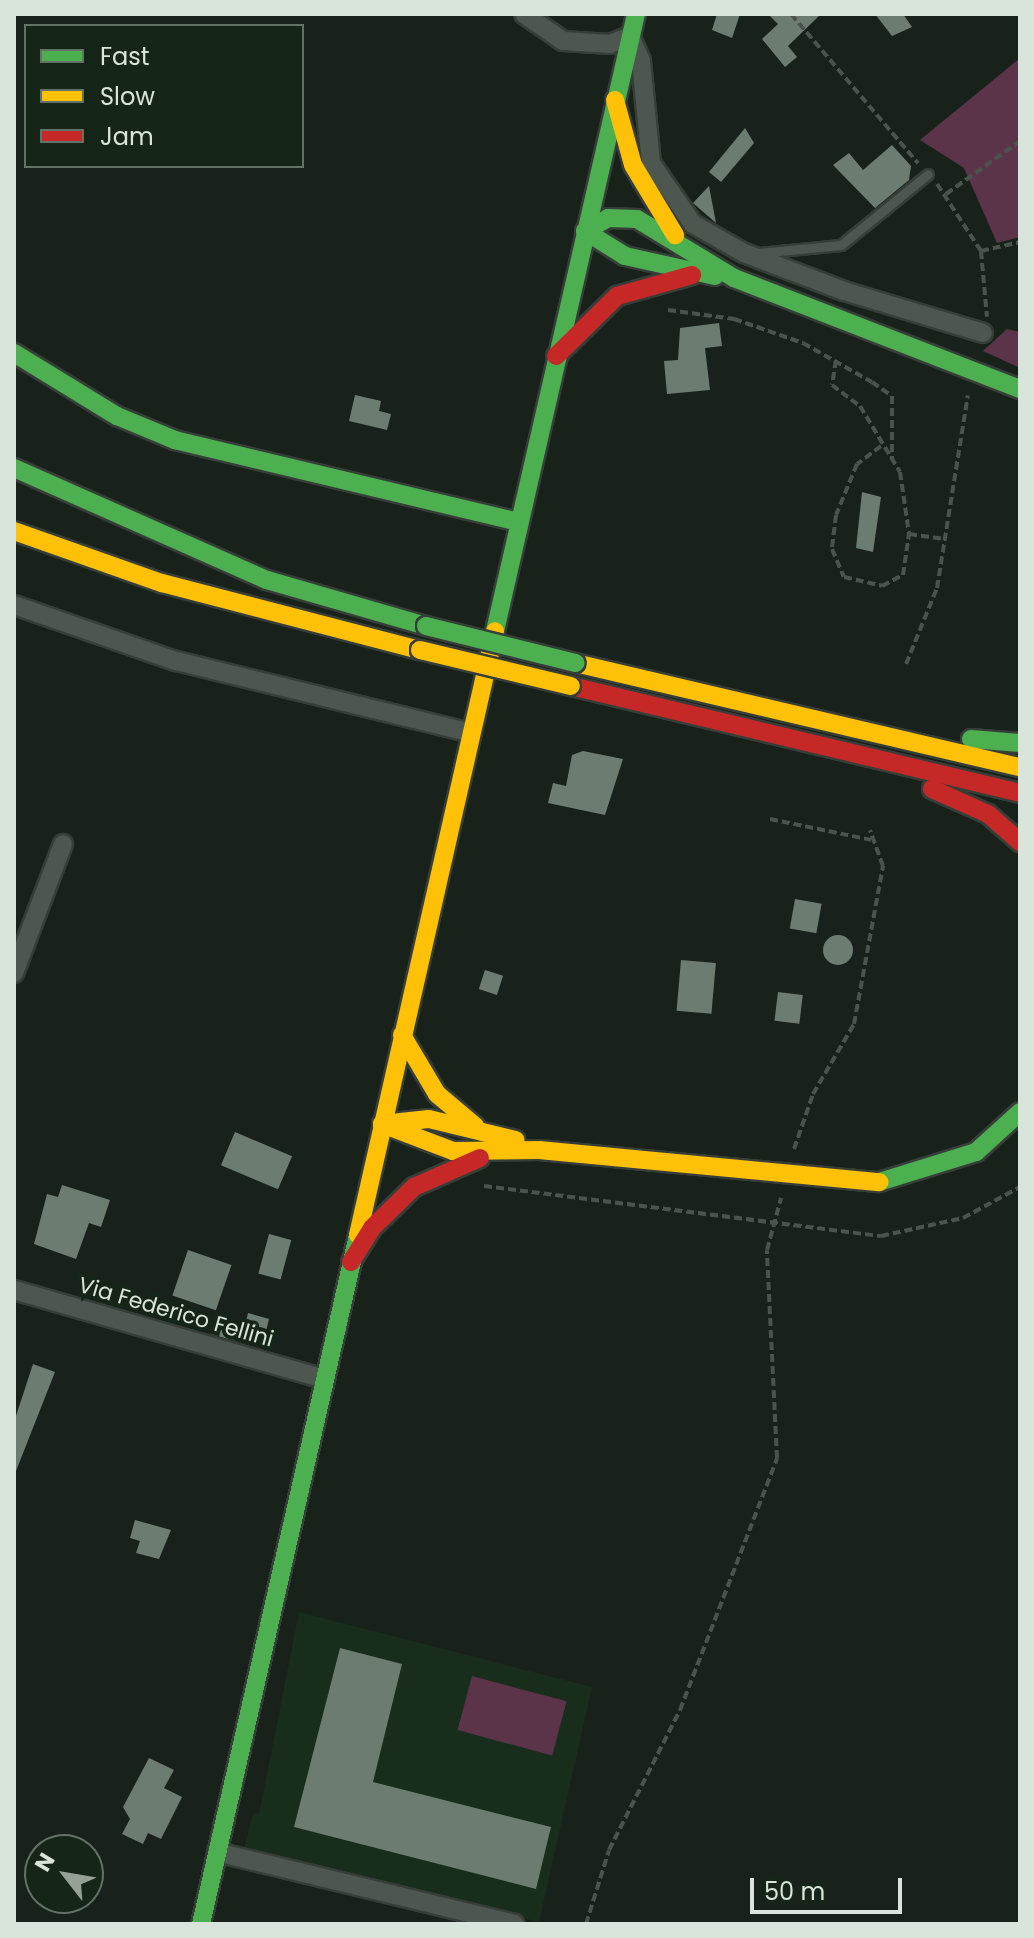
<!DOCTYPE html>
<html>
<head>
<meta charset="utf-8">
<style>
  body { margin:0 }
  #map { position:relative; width:1034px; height:1938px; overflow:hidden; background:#18221a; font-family:Poppins,sans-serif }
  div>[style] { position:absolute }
  .built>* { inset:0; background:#192d1d }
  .green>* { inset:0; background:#5b3449; transform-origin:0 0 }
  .building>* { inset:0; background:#6d7c70; transform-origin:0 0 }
  .round { border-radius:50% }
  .path>* { height:4px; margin-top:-2px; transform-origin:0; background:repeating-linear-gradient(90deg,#4c524d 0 8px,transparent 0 12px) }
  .roads { filter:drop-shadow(2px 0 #373e39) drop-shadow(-2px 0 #373e39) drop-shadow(0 2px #373e39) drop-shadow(0 -2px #373e39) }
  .lane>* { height:9px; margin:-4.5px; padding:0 4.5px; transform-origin:4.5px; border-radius:4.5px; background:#4e5650 }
  .street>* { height:18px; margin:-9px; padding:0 9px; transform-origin:9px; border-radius:9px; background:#4e5650 }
  .fast>* { height:18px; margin:-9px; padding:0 9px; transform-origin:9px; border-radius:9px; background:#4caf50 }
  .slow>* { height:18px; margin:-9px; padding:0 9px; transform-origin:9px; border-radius:9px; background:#ffc107 }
  .jam>* { height:18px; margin:-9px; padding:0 9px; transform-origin:9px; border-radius:9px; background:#c62828 }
  .bridges { filter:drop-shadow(2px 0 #373e39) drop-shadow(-2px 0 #373e39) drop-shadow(0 2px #373e39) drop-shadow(0 -2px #373e39) }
  .fast-bridge>* { height:18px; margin:-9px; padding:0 9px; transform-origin:9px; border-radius:9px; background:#4caf50 }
  .slow-bridge>* { height:18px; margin:-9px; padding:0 9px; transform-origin:9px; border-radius:9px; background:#ffc107 }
  span { translate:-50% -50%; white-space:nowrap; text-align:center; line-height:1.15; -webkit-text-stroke:8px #152518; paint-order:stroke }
  .street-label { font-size:22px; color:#d9e4db }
  .frame { position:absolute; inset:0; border:16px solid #d9e4db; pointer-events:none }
  .legend { position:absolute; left:24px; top:24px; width:280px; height:144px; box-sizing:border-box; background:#152518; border:2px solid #637166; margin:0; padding:10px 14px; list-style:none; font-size:24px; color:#d9e4db }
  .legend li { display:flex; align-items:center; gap:16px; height:40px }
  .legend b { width:40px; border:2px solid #637166 }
  .north { position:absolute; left:24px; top:1834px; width:80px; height:80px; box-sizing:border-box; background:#152518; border:2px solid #637166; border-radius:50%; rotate:301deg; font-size:22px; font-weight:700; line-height:32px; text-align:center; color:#d9e4db }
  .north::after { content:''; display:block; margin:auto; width:28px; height:36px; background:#95a097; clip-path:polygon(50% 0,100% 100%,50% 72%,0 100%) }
  .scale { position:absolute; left:750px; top:1878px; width:152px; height:36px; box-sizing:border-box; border:4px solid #d9e4db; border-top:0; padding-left:10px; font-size:24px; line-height:28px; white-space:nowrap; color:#d9e4db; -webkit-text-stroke:6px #152518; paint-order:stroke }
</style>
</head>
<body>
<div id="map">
  <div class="built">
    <div style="clip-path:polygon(299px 1612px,592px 1687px,539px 1922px,244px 1849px,253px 1813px,259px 1814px)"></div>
  </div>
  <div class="green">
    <div style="clip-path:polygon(1020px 58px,1020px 237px,997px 243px,964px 168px,920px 140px)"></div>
    <div style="clip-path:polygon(1007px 329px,1020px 332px,1020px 368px,983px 351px)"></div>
    <div style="left:472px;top:1676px;width:98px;height:56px;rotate:15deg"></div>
  </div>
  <div class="building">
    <div style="clip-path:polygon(717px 14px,740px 14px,732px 38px,712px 30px)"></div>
    <div style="clip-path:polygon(768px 14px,821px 14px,788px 46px,797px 57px,785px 67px,762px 39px,778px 24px)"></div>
    <div style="clip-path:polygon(875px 14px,903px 14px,912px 27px,892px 36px)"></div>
    <div style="clip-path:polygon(745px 128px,754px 143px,721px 182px,709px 172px)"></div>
    <div style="clip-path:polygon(892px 145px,911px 166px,909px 180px,875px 208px,833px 165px,849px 153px,863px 170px)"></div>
    <div style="clip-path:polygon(709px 186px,716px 223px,693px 203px)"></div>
    <div style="clip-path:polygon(719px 323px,722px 346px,705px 348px,710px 390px,667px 394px,664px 361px,678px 360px,680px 328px)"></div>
    <div style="clip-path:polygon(355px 395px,381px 401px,379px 411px,391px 414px,387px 430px,349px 421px)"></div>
    <div style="clip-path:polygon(862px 492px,881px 497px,873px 552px,856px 548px)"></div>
    <div style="clip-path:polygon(583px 751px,623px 759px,605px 815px,548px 803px,553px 783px,566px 786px,572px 755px)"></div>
    <div style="left:795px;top:899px;width:27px;height:30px;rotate:10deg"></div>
    <div class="round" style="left:823px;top:935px;width:30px;height:30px"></div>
    <div style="left:681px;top:960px;width:35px;height:51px;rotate:5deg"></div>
    <div style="left:485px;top:970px;width:19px;height:20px;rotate:18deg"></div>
    <div style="left:778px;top:992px;width:25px;height:29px;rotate:7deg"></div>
    <div style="left:235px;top:1132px;width:62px;height:36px;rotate:23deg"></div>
    <div style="clip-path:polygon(62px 1185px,110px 1200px,101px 1227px,89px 1223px,76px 1259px,34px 1244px,47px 1194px,58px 1197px)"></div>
    <div style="left:269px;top:1234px;width:23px;height:41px;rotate:15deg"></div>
    <div style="left:188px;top:1250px;width:46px;height:48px;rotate:19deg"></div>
    <div style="clip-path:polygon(248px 1313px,269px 1319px,262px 1348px,210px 1334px,213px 1322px,244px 1330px)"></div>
    <div style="clip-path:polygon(33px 1364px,55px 1372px,16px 1471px,14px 1422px)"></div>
    <div style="clip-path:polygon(135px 1520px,171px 1530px,159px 1559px,136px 1553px,140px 1541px,130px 1538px)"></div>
    <div style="clip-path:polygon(340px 1648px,402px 1664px,373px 1782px,551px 1827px,536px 1889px,294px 1827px)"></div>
    <div style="clip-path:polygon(149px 1758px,174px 1770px,164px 1788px,182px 1797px,161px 1839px,148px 1833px,143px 1844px,122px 1834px,130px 1819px,123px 1807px)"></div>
  </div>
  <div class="path">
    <div style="left:791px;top:14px;width:196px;rotate:49.6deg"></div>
    <div style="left:937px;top:184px;width:80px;rotate:56.7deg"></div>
    <div style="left:981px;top:251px;width:66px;rotate:84.8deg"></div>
    <div style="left:946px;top:194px;width:91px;rotate:-35.6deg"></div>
    <div style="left:981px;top:251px;width:40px;rotate:-13deg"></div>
    <div style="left:668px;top:310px;width:67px;rotate:7.8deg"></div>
    <div style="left:734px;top:319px;width:73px;rotate:19.2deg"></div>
    <div style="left:803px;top:343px;width:79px;rotate:29.5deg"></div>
    <div style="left:872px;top:382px;width:24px;rotate:35deg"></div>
    <div style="left:892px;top:396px;width:62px;rotate:90deg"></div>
    <div style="left:836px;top:360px;width:25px;rotate:99deg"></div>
    <div style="left:832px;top:385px;width:35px;rotate:37deg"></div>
    <div style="left:860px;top:406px;width:77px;rotate:58.8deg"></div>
    <div style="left:900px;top:472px;width:63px;rotate:81.7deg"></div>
    <div style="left:909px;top:534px;width:36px;rotate:8deg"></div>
    <div style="left:881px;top:446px;width:30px;rotate:143deg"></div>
    <div style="left:857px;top:464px;width:55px;rotate:112.4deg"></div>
    <div style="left:836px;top:515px;width:34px;rotate:97deg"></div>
    <div style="left:832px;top:549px;width:30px;rotate:67deg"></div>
    <div style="left:844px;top:577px;width:39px;rotate:13deg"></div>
    <div style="left:882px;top:586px;width:24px;rotate:-28deg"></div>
    <div style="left:903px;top:575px;width:41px;rotate:-81.7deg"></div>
    <div style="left:906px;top:664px;width:82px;rotate:-67.8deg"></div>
    <div style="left:937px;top:588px;width:195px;rotate:-80.9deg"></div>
    <div style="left:770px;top:819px;width:103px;rotate:11.7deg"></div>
    <div style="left:794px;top:1149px;width:58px;rotate:-70.9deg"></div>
    <div style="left:813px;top:1094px;width:81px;rotate:-59.6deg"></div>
    <div style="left:854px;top:1024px;width:161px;rotate:-79.6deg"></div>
    <div style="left:883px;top:866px;width:38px;rotate:-110deg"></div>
    <div style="left:484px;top:1186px;width:400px;rotate:7.2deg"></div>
    <div style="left:881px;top:1236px;width:84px;rotate:-12.4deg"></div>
    <div style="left:963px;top:1218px;width:65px;rotate:-28.5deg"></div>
    <div style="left:586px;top:1924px;width:77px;rotate:-72.7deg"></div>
    <div style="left:609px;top:1850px;width:157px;rotate:-63.1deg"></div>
    <div style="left:680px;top:1710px;width:270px;rotate:-68.9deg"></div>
    <div style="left:777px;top:1458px;width:208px;rotate:-92.8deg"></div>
    <div style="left:767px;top:1250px;width:54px;rotate:-74.9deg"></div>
  </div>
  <div class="roads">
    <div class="lane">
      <div style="left:759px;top:253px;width:82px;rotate:-5.6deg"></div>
      <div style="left:841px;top:245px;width:112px;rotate:-39.2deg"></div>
    </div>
    <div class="street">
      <div style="left:524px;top:14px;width:47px;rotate:34.7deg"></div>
      <div style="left:563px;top:41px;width:47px;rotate:3.7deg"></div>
      <div style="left:610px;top:44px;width:22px;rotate:-22deg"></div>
      <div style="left:630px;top:36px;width:27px;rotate:66deg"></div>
      <div style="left:641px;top:61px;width:102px;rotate:84.4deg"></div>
      <div style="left:651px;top:163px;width:74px;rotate:55.5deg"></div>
      <div style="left:693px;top:224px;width:59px;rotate:29.6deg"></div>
      <div style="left:744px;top:253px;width:107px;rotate:20.8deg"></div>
      <div style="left:844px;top:291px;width:145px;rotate:16.8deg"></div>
      <div style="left:14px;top:605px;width:171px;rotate:19.1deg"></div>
      <div style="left:176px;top:661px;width:304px;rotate:13.7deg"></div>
      <div style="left:14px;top:973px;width:138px;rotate:-69.2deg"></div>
      <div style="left:14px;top:1290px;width:323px;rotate:16deg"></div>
      <div style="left:217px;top:1852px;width:306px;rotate:13.6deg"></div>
    </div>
    <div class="fast">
      <div style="left:715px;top:276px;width:92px;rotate:-167.5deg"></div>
      <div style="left:625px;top:256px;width:47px;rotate:-148deg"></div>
      <div style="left:585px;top:231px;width:26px;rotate:-29deg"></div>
      <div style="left:608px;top:218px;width:29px;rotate:2deg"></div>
      <div style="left:637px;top:219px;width:114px;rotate:31.3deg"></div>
      <div style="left:734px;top:278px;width:307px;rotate:21.2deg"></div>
      <div style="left:14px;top:353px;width:121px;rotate:31.5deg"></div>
      <div style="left:117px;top:416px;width:63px;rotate:22.5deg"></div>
      <div style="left:175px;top:440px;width:353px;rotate:13.4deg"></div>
      <div style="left:14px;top:468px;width:277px;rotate:23.9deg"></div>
      <div style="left:267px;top:580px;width:166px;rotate:16.1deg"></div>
      <div style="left:495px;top:631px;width:633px;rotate:-77.13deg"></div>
      <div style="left:971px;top:739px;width:49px;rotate:4.7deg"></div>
      <div style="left:879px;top:1182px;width:102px;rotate:-17.2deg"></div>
      <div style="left:976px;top:1152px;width:59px;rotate:-42.3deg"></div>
      <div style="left:201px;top:1924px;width:707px;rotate:-77.16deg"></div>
    </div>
    <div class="slow">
      <div style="left:615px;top:100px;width:67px;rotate:74.5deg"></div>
      <div style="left:633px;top:165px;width:82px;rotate:59deg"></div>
      <div style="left:14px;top:531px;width:157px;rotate:19.4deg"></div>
      <div style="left:162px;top:583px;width:267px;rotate:14.6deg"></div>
      <div style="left:575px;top:663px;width:457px;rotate:13.2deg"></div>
      <div style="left:402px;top:1035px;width:69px;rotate:59.3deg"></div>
      <div style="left:437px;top:1094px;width:50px;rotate:40.1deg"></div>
      <div style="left:382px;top:1124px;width:76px;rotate:20.8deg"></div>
      <div style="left:453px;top:1151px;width:86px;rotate:-0.7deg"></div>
      <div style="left:539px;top:1150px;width:342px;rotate:5.4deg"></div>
      <div style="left:382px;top:1124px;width:47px;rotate:-6.1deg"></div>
      <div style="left:429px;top:1119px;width:89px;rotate:13.6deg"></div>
      <div style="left:358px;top:1235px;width:619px;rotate:-77.22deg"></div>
    </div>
    <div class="jam">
      <div style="left:556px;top:356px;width:86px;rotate:-44.5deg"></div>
      <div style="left:617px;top:296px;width:78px;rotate:-15.6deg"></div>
      <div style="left:571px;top:686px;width:462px;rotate:13.4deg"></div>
      <div style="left:932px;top:789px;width:61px;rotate:24.1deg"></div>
      <div style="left:988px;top:814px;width:43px;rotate:41.2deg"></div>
      <div style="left:351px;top:1262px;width:40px;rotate:-58deg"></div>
      <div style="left:372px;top:1228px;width:59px;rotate:-44.3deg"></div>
      <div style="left:414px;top:1187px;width:72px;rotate:-23.7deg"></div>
    </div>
  </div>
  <div class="bridges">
    <div class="fast-bridge">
      <div style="left:426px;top:626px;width:154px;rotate:13.9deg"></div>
    </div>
    <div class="slow-bridge">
      <div style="left:420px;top:650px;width:155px;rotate:13.4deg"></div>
    </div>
  </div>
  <div class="street-label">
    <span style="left:176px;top:1312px;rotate:16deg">Via Federico Fellini</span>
  </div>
  <div class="frame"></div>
  <ul class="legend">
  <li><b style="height:10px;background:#4caf50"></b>Fast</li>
  <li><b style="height:10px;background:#ffc107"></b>Slow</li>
  <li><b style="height:10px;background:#c62828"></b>Jam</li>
  </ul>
  <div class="north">N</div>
  <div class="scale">50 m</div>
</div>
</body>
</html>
